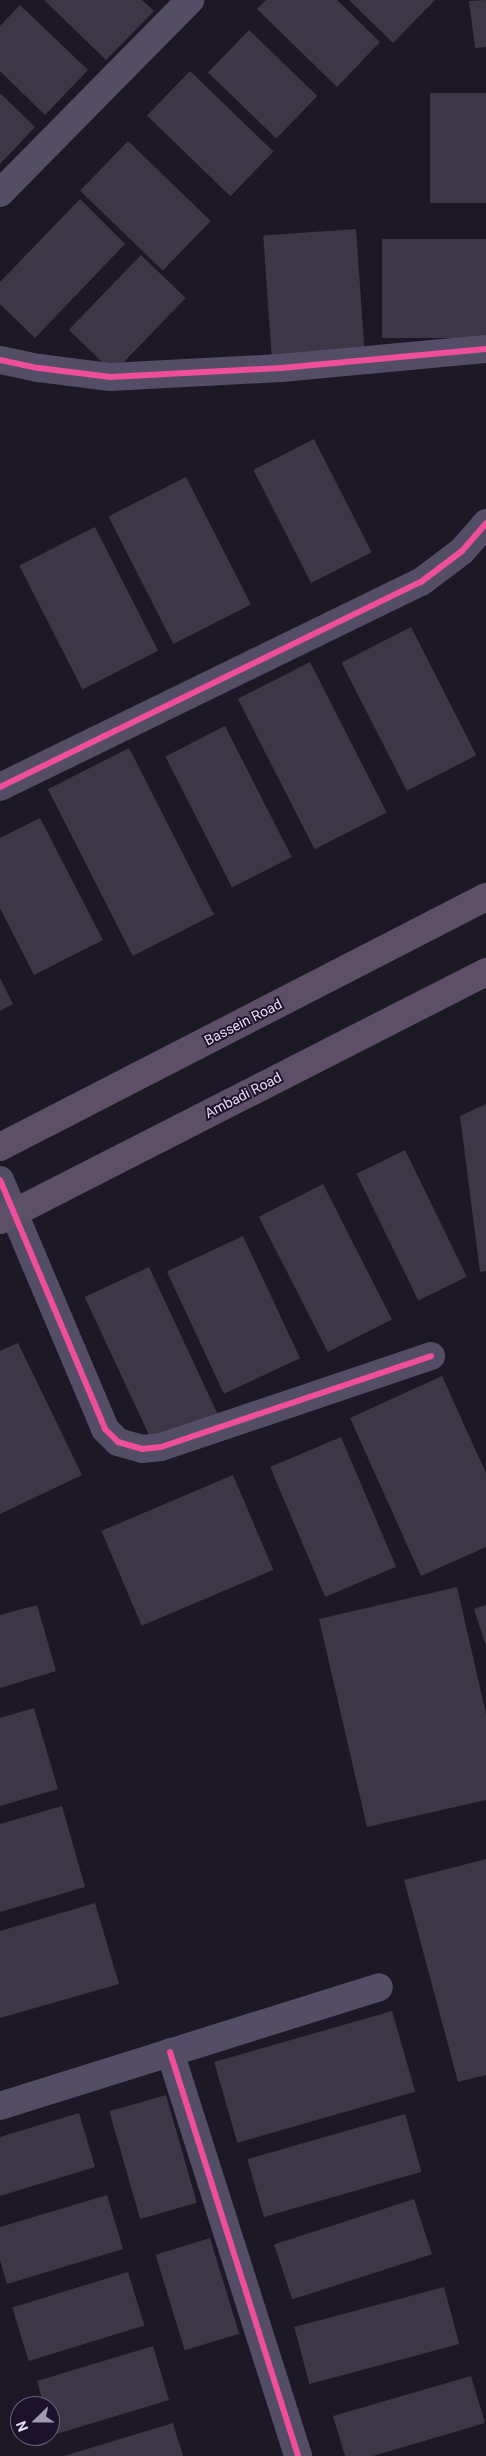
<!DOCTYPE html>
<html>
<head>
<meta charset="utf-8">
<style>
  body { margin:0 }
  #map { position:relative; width:486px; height:2456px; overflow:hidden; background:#1d1825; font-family:Roboto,sans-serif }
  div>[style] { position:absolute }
  .building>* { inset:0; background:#3d3646; transform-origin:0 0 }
  .minor>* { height:28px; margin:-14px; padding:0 14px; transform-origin:14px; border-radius:14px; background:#534e65 }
  .primary>* { height:28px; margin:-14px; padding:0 14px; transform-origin:14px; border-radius:14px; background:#5e4f69 }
  .cycleway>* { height:6px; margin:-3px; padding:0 3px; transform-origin:3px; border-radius:3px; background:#ef4d9e }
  span { translate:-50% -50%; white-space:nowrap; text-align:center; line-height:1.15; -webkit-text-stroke:4px #1c122b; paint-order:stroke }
  .street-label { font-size:14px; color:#e8ddfe }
  .north { position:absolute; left:10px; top:2396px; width:50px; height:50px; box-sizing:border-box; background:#1c122b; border:1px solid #6e637f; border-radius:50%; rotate:248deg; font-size:14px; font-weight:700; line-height:20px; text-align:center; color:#e8ddfe }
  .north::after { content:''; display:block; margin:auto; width:18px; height:22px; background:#a198b2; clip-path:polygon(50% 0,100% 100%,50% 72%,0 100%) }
</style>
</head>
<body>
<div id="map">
  <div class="building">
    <div style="clip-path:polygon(44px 0,142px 0,154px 11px,106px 60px)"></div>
    <div style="clip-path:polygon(266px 0,337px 0,380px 42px,337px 87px,257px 9px)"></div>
    <div style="clip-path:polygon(349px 0,435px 0,393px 43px)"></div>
    <div style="clip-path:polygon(486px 0,486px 47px,475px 48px,469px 1px)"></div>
    <div style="clip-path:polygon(20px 5px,88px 70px,45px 115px,0 71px,0 26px)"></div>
    <div style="left:249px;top:30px;width:95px;height:59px;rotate:44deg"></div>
    <div style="left:190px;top:71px;width:116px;height:62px;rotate:44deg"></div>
    <div style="clip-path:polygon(0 93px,35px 127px,0 164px)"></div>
    <div style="left:486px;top:93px;width:110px;height:56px;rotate:90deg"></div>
    <div style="left:128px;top:141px;width:115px;height:69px;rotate:44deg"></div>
    <div style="clip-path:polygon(80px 199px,125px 244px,35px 338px,0 304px,0 282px)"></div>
    <div style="left:356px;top:229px;width:124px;height:93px;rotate:86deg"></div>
    <div style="left:486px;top:239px;width:99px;height:104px;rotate:90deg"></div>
    <div style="left:141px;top:255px;width:62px;height:104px;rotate:44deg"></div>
    <div style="left:314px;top:439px;width:127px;height:68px;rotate:63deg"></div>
    <div style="left:186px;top:477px;width:143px;height:87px;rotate:63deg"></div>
    <div style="left:95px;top:527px;width:139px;height:85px;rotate:63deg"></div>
    <div style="left:411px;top:627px;width:144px;height:78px;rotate:63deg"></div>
    <div style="left:310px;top:662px;width:169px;height:81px;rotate:63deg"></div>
    <div style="left:225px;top:726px;width:147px;height:67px;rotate:63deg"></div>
    <div style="left:129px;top:748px;width:187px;height:91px;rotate:63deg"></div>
    <div style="clip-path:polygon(40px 818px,103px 940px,34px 975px,0 908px,0 838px)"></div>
    <div style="clip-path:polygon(0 978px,13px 1004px,0 1011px)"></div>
    <div style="clip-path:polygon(486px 1104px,486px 1271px,480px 1272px,460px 1116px)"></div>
    <div style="left:405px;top:1150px;width:141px;height:54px;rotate:64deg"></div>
    <div style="left:323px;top:1184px;width:152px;height:72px;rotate:63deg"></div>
    <div style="left:243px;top:1236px;width:135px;height:84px;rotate:65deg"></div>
    <div style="left:149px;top:1267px;width:162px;height:71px;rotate:65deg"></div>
    <div style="clip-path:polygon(18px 1343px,82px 1475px,0 1514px,0 1351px)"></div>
    <div style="clip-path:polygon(442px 1376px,486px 1473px,486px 1547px,421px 1576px,350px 1418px)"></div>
    <div style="left:341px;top:1437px;width:141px;height:77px;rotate:67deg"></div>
    <div style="left:233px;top:1475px;width:103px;height:143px;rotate:67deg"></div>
    <div style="clip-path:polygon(457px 1587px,486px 1714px,486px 1800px,367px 1827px,319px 1619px)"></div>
    <div style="clip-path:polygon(37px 1605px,56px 1671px,0 1688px,0 1615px)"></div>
    <div style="clip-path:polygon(486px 1605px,486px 1646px,474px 1609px)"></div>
    <div style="clip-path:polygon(34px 1708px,58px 1789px,0 1806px,0 1718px)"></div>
    <div style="clip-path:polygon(62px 1806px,85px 1887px,0 1912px,0 1824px)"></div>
    <div style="clip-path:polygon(486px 1859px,486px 2075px,458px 2082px,404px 1880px)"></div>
    <div style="clip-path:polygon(95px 1903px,119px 1984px,0 2018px,0 1931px)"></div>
    <div style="left:392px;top:2011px;width:84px;height:185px;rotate:74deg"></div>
    <div style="left:166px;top:2095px;width:112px;height:59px;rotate:74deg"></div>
    <div style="clip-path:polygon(79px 2113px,95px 2167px,0 2196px,0 2137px)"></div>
    <div style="left:405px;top:2114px;width:60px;height:164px;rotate:74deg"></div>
    <div style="clip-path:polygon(107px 2195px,123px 2249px,7px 2284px,0 2260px,0 2227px)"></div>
    <div style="left:414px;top:2199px;width:58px;height:147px;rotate:72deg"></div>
    <div style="left:210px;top:2238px;width:100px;height:57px;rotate:73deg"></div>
    <div style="left:128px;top:2272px;width:56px;height:121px;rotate:73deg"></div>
    <div style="left:444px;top:2287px;width:59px;height:155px;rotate:75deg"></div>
    <div style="clip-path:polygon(153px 2346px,169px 2400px,53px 2435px,50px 2406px,44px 2406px,37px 2381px)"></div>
    <div style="clip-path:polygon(471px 2376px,485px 2423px,373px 2456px,345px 2456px,333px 2416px)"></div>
    <div style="clip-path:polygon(173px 2423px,183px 2456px,64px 2456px)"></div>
  </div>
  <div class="minor">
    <div style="left:0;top:193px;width:271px;rotate:-45.4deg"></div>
    <div style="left:0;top:360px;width:40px;rotate:12deg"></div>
    <div style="left:39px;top:368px;width:72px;rotate:7.2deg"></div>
    <div style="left:110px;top:377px;width:171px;rotate:-3deg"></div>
    <div style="left:281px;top:368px;width:206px;rotate:-5.3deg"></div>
    <div style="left:0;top:787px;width:468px;rotate:-26deg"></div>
    <div style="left:421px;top:582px;width:51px;rotate:-37.1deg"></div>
    <div style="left:462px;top:551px;width:37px;rotate:-49deg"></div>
    <div style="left:0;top:1180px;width:270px;rotate:67.1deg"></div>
    <div style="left:105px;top:1429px;width:18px;rotate:45deg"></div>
    <div style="left:118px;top:1442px;width:25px;rotate:16deg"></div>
    <div style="left:142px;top:1449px;width:19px;rotate:-6deg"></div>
    <div style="left:161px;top:1447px;width:285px;rotate:-18.6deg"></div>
    <div style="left:170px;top:2052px;width:424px;rotate:72.4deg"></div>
    <div style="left:0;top:2106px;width:397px;rotate:-17.4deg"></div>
  </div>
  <div class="primary">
    <div style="left:0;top:1147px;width:547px;rotate:-27.22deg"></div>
    <div style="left:0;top:1220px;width:546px;rotate:-27.03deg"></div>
  </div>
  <div class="cycleway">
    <div style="left:0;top:360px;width:40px;rotate:12deg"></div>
    <div style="left:39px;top:368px;width:72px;rotate:7.2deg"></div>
    <div style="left:110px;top:377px;width:171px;rotate:-3deg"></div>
    <div style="left:281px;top:368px;width:206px;rotate:-5.3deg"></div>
    <div style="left:0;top:787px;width:468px;rotate:-26deg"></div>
    <div style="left:421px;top:582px;width:51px;rotate:-37.1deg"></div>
    <div style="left:462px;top:551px;width:37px;rotate:-49deg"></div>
    <div style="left:0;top:1180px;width:270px;rotate:67.1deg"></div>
    <div style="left:105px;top:1429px;width:18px;rotate:45deg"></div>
    <div style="left:118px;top:1442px;width:25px;rotate:16deg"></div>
    <div style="left:142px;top:1449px;width:19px;rotate:-6deg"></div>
    <div style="left:161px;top:1447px;width:285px;rotate:-18.6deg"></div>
    <div style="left:170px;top:2052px;width:424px;rotate:72.4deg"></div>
  </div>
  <div class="street-label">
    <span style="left:243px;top:1022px;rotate:-27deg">Bassein Road</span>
    <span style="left:243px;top:1095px;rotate:-27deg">Ambadi Road</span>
  </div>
  <div class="north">N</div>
</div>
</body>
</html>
